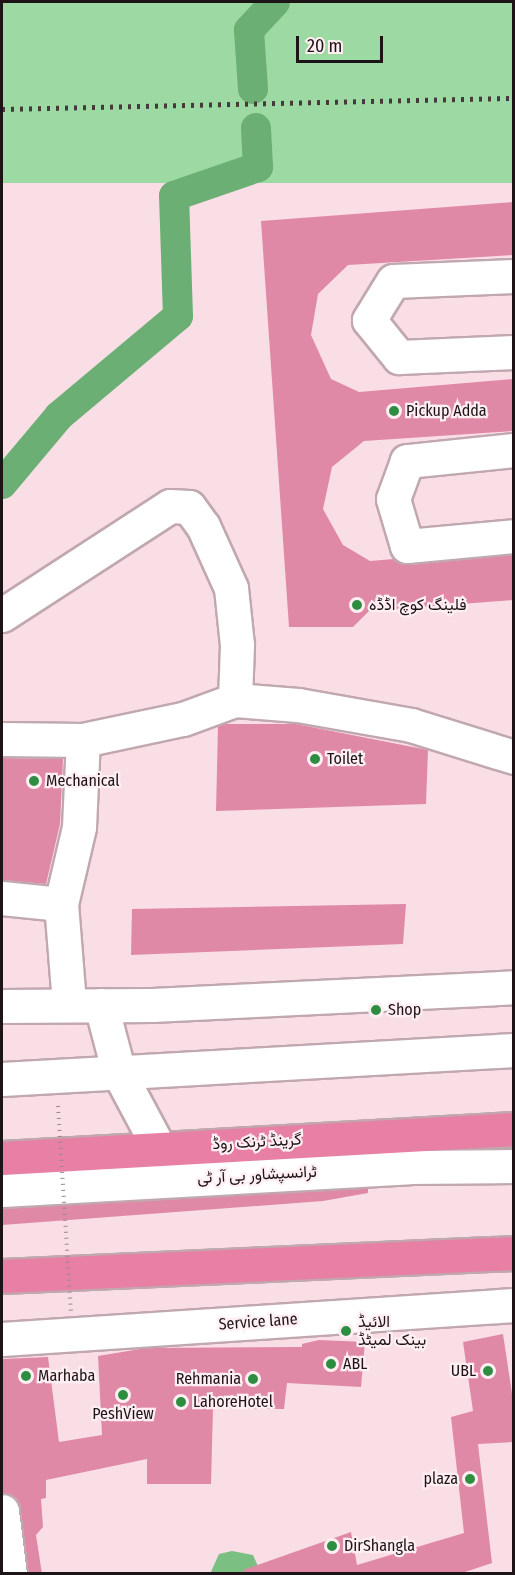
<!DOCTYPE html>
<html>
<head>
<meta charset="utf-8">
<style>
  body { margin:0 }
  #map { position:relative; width:515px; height:1575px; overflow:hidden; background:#f9dee6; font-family:"Fira Sans Condensed",Vazirmatn,sans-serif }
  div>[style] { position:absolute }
  .green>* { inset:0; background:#9ddaa3; transform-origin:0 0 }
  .forest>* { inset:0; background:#7bbf83 }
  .canal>* { height:30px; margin:-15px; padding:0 15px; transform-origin:15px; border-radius:15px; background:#6baf74 }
  .building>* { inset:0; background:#e089a7 }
  .roads { filter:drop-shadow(2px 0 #c1a8af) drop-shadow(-2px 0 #c1a8af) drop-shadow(0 2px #c1a8af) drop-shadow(0 -2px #c1a8af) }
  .minor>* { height:33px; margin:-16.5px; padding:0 16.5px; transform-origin:16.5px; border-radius:16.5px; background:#fff }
  .highway>* { height:33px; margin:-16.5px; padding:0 16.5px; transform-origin:16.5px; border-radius:16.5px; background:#e87fa5 }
  .rail>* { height:4.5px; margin-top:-2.25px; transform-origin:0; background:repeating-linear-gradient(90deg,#45393c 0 3px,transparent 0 9px) }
  .path-bridge>* { height:4px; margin-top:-2px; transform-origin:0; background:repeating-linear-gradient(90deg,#9a878c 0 1.5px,transparent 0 6px) }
  .dots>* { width:16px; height:16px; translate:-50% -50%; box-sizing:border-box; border:3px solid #ffeff3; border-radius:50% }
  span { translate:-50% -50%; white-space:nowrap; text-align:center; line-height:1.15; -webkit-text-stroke:4.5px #ffeff3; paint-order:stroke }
  .poi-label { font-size:16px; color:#1c1416 }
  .left { translate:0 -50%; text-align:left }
  .right { translate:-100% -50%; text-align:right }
  .street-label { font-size:16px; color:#1c1416 }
  .frame { position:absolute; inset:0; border:3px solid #1c1416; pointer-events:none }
  .scale { position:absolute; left:296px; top:36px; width:87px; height:27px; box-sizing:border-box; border:3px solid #1c1416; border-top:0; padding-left:8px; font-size:18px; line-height:21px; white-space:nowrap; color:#1c1416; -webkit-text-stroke:4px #ffeff3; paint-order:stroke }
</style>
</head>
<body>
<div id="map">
  <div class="green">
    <div style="left:2px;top:2px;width:511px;height:181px"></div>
  </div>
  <div class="forest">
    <div style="clip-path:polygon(232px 1551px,253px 1555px,261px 1573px,210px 1574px,219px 1554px)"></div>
  </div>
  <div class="canal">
    <div style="left:253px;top:89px;width:59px;rotate:-93.9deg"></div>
    <div style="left:249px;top:30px;width:38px;rotate:-47deg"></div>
    <div style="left:2px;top:484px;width:89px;rotate:-50deg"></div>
    <div style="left:59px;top:416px;width:155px;rotate:-40deg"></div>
    <div style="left:178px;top:316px;width:120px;rotate:-91.9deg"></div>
    <div style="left:174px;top:196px;width:89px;rotate:-19deg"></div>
    <div style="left:258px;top:167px;width:39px;rotate:-93deg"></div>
  </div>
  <div class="building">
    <div style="clip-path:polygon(513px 202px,513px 255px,348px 265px,318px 294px,311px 335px,331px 379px,359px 392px,513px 379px,513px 431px,364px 441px,332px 467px,323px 509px,343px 545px,370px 561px,394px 559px,409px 565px,513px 555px,513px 600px,369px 611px,353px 627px,289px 627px,261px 221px)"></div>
    <div style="clip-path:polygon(225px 724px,296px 724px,428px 750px,426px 804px,216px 811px,218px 726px)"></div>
    <div style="clip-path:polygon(2px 758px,63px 759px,60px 824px,46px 884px,2px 880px)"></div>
    <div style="clip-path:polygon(406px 904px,403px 944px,131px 955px,132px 909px)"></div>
    <div style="clip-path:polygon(368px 1188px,368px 1193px,323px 1201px,2px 1225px,2px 1208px)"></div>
    <div style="clip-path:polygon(503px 1334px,513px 1400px,513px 1442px,478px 1444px,492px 1563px,459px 1574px,243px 1574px,243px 1570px,351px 1532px,357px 1565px,464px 1533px,451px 1417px,473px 1411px,463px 1342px)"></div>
    <div style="clip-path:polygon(319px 1340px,365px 1342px,361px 1387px,287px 1383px,284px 1409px,213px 1408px,211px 1484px,147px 1484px,147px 1459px,46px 1480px,46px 1498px,41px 1499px,43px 1527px,36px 1535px,42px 1574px,28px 1574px,20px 1508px,17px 1499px,2px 1493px,2px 1359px,48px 1357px,59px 1442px,102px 1435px,98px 1356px,146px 1348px,302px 1347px,302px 1344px)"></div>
  </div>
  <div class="roads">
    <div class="minor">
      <div style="left:514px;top:276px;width:121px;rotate:177.6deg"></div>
      <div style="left:393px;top:281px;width:46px;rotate:121.6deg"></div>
      <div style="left:369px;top:320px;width:48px;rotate:51deg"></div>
      <div style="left:399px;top:357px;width:115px;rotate:-2.5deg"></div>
      <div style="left:514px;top:450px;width:108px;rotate:174.1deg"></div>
      <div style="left:407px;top:461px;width:40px;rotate:110.2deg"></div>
      <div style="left:393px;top:499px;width:49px;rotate:73.4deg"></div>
      <div style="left:407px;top:546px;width:107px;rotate:-5.3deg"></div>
      <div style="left:2px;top:615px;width:200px;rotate:-33deg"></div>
      <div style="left:170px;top:506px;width:19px;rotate:3deg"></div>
      <div style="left:189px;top:507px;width:24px;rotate:54deg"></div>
      <div style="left:203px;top:526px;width:68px;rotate:65.7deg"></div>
      <div style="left:231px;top:588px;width:57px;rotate:84deg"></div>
      <div style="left:237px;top:645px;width:55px;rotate:92.1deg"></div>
      <div style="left:2px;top:739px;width:81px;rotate:0.7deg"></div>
      <div style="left:83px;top:740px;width:102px;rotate:-11.9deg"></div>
      <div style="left:183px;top:719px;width:55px;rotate:-20.1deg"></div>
      <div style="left:235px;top:700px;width:63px;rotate:4.5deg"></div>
      <div style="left:298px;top:705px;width:115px;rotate:10deg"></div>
      <div style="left:411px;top:725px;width:108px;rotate:17.3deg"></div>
      <div style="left:2px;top:898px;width:59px;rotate:5.8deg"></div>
      <div style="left:69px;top:1003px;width:99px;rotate:-94.6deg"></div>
      <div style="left:61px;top:904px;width:79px;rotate:-76.8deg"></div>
      <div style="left:79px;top:827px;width:87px;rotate:-87.4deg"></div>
      <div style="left:101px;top:1005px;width:70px;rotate:75.2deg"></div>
      <div style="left:119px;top:1073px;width:85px;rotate:61.9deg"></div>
      <div style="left:2px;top:1006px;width:150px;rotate:-0.4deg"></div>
      <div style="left:152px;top:1005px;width:362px;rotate:-2.8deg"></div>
      <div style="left:2px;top:1079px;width:513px;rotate:-3.24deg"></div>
      <div style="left:2px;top:1190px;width:408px;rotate:-3.2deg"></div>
      <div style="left:409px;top:1167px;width:105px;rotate:-0.5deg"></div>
      <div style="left:2px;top:1339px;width:513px;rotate:-3.8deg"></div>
      <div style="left:2px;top:1511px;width:64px;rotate:82.8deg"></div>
    </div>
    <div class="highway">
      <div style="left:2px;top:1158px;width:513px;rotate:-3.24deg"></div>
      <div style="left:2px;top:1276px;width:513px;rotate:-2.57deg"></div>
    </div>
  </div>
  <div class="rail">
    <div style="left:2px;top:109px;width:512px;rotate:-1.23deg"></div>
  </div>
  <div class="path-bridge">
    <div style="left:58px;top:1106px;width:208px;rotate:86.4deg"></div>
  </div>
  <div class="dots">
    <div style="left:394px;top:411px;background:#2d8e41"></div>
    <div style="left:357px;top:605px;background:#2d8e41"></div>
    <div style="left:315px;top:759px;background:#2d8e41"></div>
    <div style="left:34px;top:781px;background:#2d8e41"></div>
    <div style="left:376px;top:1010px;background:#2d8e41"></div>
    <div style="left:346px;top:1331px;background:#2d8e41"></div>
    <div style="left:331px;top:1364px;background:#2d8e41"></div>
    <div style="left:488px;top:1371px;background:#2d8e41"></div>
    <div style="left:26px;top:1376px;background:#2d8e41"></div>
    <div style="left:253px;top:1379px;background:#2d8e41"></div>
    <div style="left:123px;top:1395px;background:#2d8e41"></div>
    <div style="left:181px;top:1402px;background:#2d8e41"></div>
    <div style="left:470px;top:1479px;background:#2d8e41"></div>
    <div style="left:332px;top:1546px;background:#2d8e41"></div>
  </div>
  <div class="poi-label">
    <span class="left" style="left:406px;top:411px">Pickup Adda</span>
    <span class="left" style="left:369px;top:605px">فلینگ کوچ اڈڈہ</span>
    <span class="left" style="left:327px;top:759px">Toilet</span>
    <span class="left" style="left:46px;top:781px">Mechanical</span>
    <span class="left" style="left:388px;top:1010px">Shop</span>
    <span class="left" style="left:358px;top:1331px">الائیڈ<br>بینک لمیٹڈ</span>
    <span class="left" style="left:343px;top:1364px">ABL</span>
    <span class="right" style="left:476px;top:1371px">UBL</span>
    <span class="left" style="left:38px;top:1376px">Marhaba</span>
    <span class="right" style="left:241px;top:1379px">Rehmania</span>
    <span class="left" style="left:193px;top:1402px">LahoreHotel</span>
    <span style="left:123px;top:1414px">PeshView</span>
    <span class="right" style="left:458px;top:1479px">plaza</span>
    <span class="left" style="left:344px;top:1546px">DirShangla</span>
  </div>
  <div class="street-label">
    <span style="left:257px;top:1142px;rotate:-3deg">گرینڈ ٹرنک روڈ</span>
    <span style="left:257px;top:1175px;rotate:-3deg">ٹرانسپشاور بی آر ٹی</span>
    <span style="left:258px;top:1322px;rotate:-4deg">Service lane</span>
  </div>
  <div class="frame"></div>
  <div class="scale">20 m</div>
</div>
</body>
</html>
